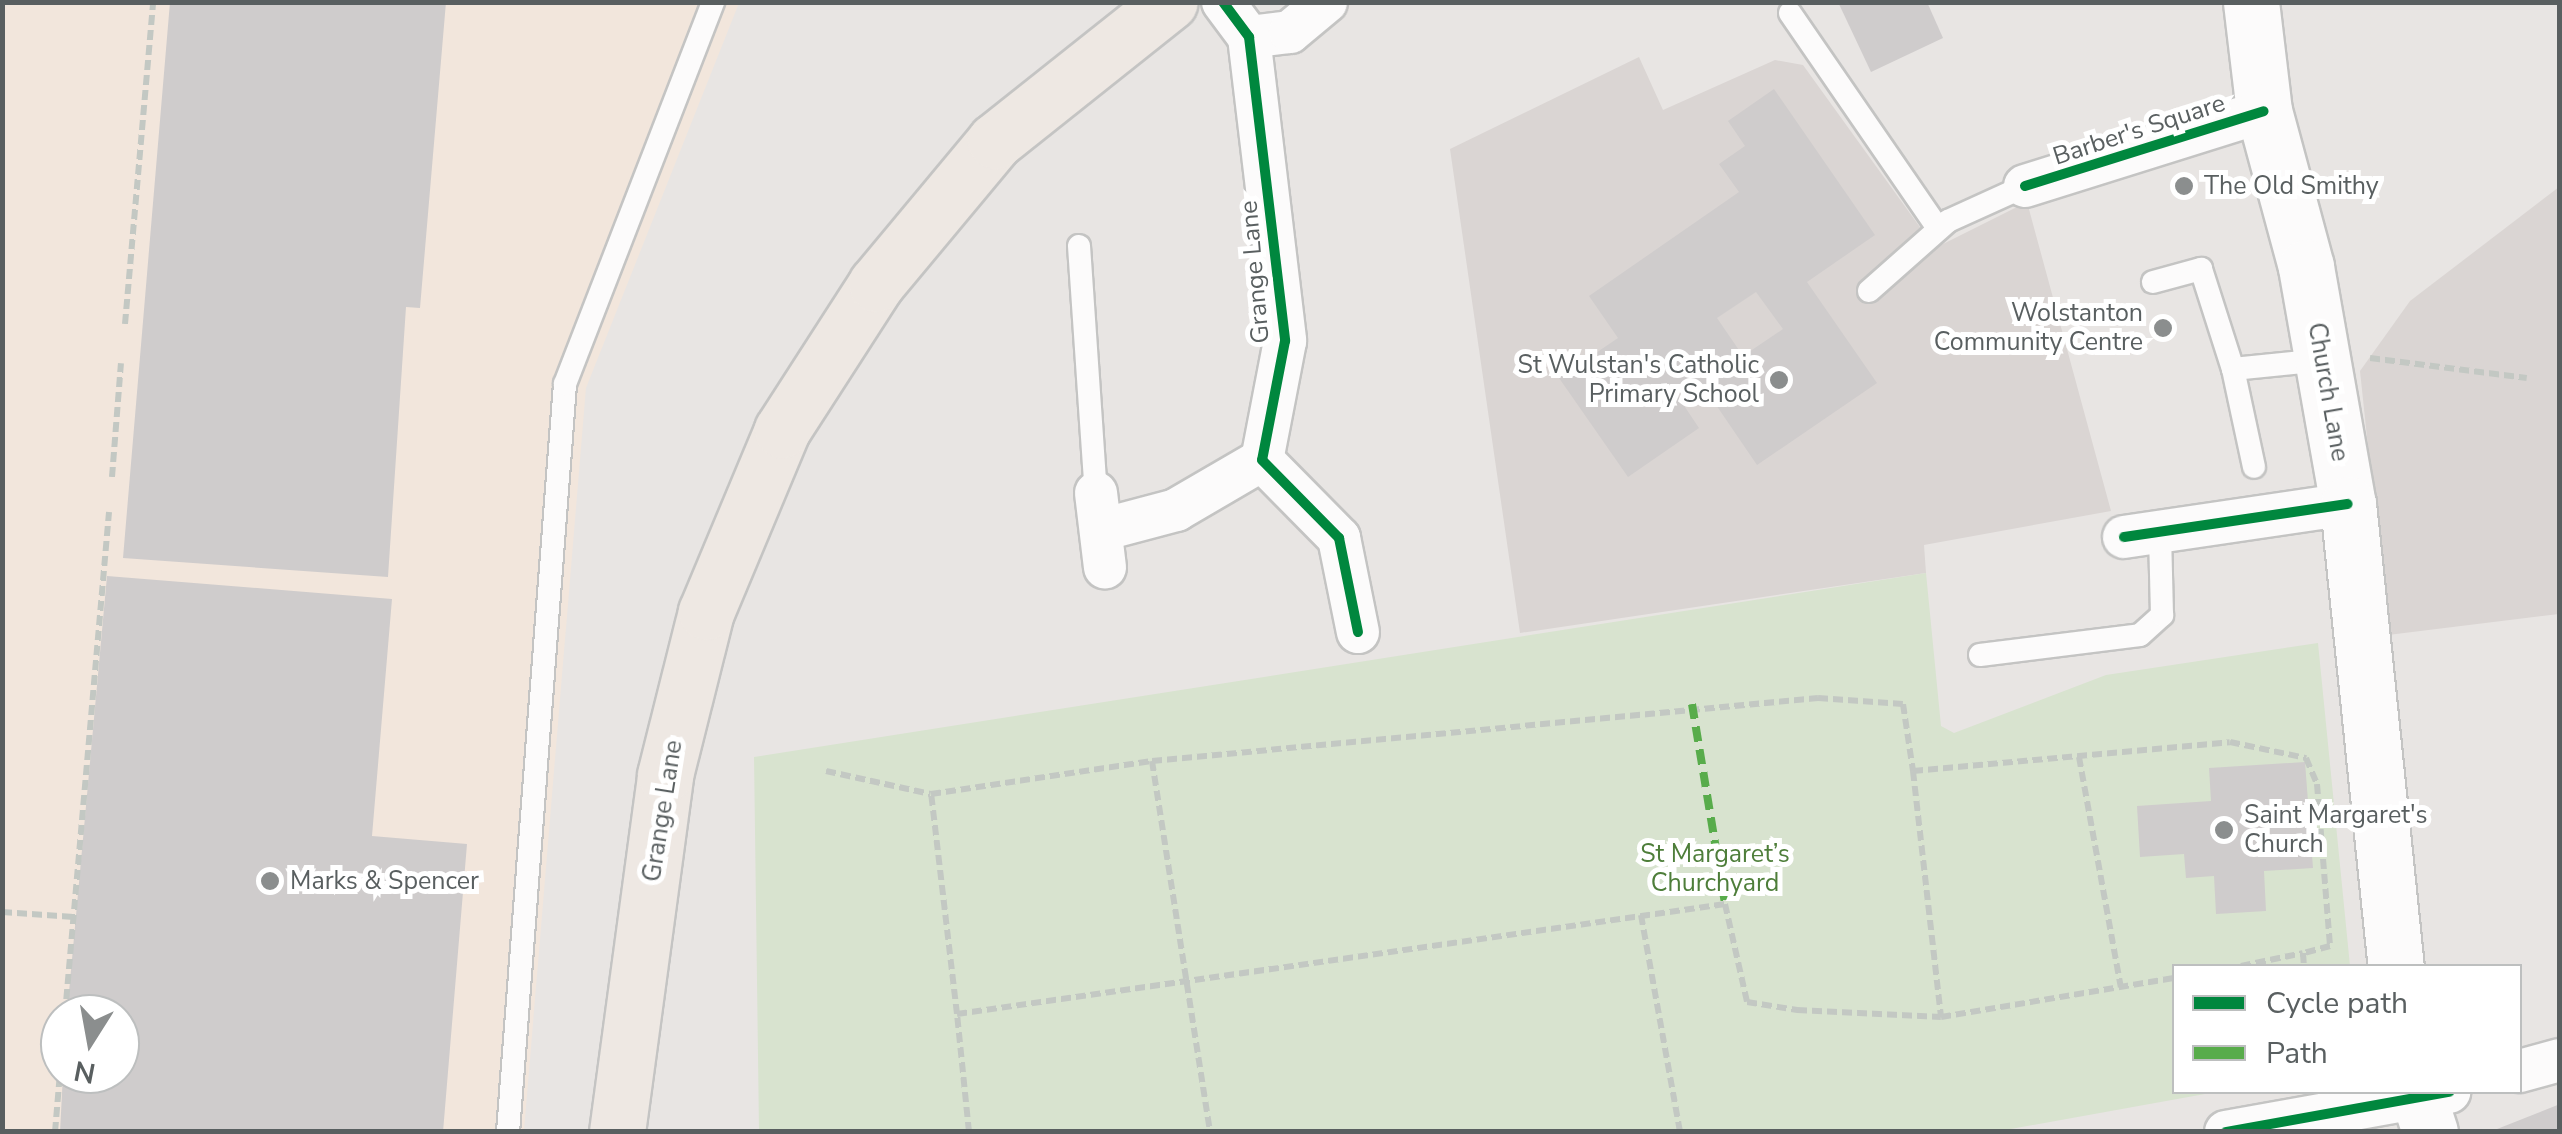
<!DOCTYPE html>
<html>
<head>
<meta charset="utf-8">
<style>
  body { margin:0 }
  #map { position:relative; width:2562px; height:1134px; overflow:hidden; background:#e8e5e3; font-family:"Nunito Sans",sans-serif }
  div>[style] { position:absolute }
  .commercial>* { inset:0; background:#f2e6dc }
  .education>* { inset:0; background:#dad5d3 }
  .green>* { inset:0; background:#d8e3cf }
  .building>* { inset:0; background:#cfcccc }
  .path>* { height:6px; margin-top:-3px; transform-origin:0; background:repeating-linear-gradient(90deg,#c3c8c3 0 10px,transparent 0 15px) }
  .roads { filter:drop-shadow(2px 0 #c4c4c3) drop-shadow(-2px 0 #c4c4c3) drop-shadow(0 2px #c4c4c3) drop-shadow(0 -2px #c4c4c3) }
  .service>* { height:22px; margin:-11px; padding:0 11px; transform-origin:11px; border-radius:11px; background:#fcfbfb }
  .minor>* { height:42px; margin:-21px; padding:0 21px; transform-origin:21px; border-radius:21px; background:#fcfbfb }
  .secondary>* { height:55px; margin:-27.5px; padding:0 27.5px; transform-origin:27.5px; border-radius:27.5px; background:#fcfbfb }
  .trunk>* { height:55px; margin:-27.5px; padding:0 27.5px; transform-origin:27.5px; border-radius:27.5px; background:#eee8e3 }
  .quiet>* { height:8px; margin-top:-4px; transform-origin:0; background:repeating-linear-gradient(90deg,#58ac4b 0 15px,transparent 0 23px) }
  .cycleway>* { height:10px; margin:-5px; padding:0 5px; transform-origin:5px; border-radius:5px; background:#00873e }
  .dots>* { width:28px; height:28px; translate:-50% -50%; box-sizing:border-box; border:5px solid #fff; border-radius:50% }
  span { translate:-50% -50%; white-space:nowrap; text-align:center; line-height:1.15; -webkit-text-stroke:10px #fff; paint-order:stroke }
  .street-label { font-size:25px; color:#595f60 }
  .poi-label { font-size:25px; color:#595f60 }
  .left { translate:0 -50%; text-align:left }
  .right { translate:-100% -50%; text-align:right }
  .park-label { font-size:25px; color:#4e7e3a }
  .frame { position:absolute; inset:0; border:5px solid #595f60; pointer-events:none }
  .legend { position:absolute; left:2172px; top:964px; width:350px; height:130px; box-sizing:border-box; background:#fff; border:2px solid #bdbfbf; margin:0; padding:12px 18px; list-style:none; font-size:30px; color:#595f60 }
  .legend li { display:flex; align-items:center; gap:20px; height:50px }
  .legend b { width:50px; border:2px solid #bdbfbf }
  .north { position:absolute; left:40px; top:994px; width:100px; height:100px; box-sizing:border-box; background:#fff; border:2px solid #bdbfbf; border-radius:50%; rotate:191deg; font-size:28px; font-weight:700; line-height:40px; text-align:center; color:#595f60 }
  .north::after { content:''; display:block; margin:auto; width:35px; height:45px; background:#8b8e8e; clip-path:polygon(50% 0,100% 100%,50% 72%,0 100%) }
</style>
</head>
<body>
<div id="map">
  <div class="commercial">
    <div style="clip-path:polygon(evenodd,2px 3px,739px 3px,586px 388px,524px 1131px,3px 1131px,2px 3px,60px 1014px,120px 1014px,120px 1074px,60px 1074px,60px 1014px)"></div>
  </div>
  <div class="education">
    <div style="clip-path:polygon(1639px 57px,1663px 110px,1775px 60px,1803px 65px,1935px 248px,2027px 202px,2111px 511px,1924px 545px,1926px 573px,1520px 633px,1450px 149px)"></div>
    <div style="clip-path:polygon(2559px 187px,2559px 614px,2388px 635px,2360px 371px,2410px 301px)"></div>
  </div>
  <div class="green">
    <div style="clip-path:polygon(1926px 573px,1941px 726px,1954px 733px,2106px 675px,2318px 643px,2350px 966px,2174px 966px,2174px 1092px,2216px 1092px,2000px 1131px,759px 1131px,754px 757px)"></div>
  </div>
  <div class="building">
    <div style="clip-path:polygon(170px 2px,446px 2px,420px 308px,406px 307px,388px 577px,123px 558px)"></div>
    <div style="clip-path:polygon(1838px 2px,1927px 2px,1943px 38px,1871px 72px)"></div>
    <div style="clip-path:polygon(evenodd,1774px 89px,1875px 235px,1807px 282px,1877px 383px,1757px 465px,1699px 380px,1677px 395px,1699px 428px,1628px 477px,1559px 378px,1618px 338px,1589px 296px,1739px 192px,1719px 164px,1745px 146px,1728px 121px,1774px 89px,1756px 292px,1783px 329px,1743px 356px,1717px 318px,1756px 292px)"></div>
    <div style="clip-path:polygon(107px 576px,392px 599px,372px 836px,467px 844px,443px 1132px,60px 1132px,63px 1074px,120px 1074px,120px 1014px,67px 1014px)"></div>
    <div style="clip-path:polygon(2305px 762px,2313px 868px,2264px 871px,2266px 911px,2216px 914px,2214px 876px,2186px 878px,2184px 854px,2140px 857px,2137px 806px,2211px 801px,2209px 768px)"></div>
    <div style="clip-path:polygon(2560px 1104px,2560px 1132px,2492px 1132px,2492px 1131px)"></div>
  </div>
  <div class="path">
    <div style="left:125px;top:324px;width:323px;rotate:-85deg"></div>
    <div style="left:2370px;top:358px;width:158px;rotate:7.3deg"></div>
    <div style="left:112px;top:477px;width:114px;rotate:-85.5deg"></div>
    <div style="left:2079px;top:757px;width:234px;rotate:79.7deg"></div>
    <div style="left:1152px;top:761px;width:376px;rotate:81.1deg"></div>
    <div style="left:826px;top:771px;width:107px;rotate:12.4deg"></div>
    <div style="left:1913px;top:771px;width:248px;rotate:83.5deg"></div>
    <div style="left:2px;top:912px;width:72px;rotate:4deg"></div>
    <div style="left:1641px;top:915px;width:220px;rotate:79.8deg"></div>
    <div style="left:2241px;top:966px;width:63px;rotate:-11.8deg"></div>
    <div style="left:2303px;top:953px;width:13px;rotate:86deg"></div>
    <div style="left:65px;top:1014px;width:504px;rotate:-84.99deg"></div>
    <div style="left:957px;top:1014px;width:222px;rotate:-96.7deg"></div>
    <div style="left:931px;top:794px;width:223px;rotate:-8.5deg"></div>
    <div style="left:1152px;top:761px;width:669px;rotate:-5.4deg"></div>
    <div style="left:1818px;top:698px;width:85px;rotate:4deg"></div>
    <div style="left:1903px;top:704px;width:68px;rotate:81.5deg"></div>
    <div style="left:1913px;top:771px;width:318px;rotate:-5.2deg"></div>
    <div style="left:2230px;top:742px;width:78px;rotate:11.9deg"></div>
    <div style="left:2306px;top:758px;width:28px;rotate:67deg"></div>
    <div style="left:2317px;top:784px;width:163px;rotate:85.4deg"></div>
    <div style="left:2330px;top:946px;width:28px;rotate:165deg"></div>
    <div style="left:55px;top:1132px;width:59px;rotate:-85.2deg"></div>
    <div style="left:969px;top:1132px;width:119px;rotate:-95.8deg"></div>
    <div style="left:957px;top:1014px;width:776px;rotate:-8.15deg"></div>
    <div style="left:1725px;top:904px;width:100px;rotate:77.3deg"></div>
    <div style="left:1747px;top:1002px;width:51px;rotate:9.1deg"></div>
    <div style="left:1797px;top:1010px;width:144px;rotate:2.8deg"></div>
    <div style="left:1941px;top:1017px;width:236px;rotate:-9.5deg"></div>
  </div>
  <div class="roads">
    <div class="service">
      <div style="left:1790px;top:13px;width:261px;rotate:55.5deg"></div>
      <div style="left:1079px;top:246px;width:248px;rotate:86.1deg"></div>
      <div style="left:2153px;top:282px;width:50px;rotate:-15.2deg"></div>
      <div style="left:2201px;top:269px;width:105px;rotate:72.3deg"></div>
      <div style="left:2233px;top:369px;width:90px;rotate:-5.7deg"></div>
      <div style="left:1869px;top:291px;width:106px;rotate:-41.5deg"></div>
      <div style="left:1948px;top:221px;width:85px;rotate:-24.4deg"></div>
      <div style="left:2233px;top:369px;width:100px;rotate:77.9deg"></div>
      <div style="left:1980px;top:655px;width:161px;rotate:-7.1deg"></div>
      <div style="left:2140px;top:635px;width:30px;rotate:-42deg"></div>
      <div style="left:2162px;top:615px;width:80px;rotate:-91.4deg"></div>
      <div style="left:508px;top:1132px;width:750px;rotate:-85.64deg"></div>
      <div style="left:565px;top:384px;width:410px;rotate:-68.8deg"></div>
    </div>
    <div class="minor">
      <div style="left:1223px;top:2px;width:44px;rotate:53.4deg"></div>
      <div style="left:1249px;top:37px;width:306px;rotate:83.2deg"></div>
      <div style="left:1285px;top:341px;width:121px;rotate:100.9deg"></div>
      <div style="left:1262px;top:460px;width:110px;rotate:45.4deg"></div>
      <div style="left:1339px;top:538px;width:96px;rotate:78.6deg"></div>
      <div style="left:1249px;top:37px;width:41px;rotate:-7deg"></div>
      <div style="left:1290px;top:32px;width:47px;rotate:-39.8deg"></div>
      <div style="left:2025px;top:186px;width:250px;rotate:-17.4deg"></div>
      <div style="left:1096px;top:493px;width:75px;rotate:83.1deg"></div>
      <div style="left:1101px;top:530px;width:78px;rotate:-14.9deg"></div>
      <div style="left:1176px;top:510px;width:99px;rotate:-30.2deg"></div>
      <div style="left:2124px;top:537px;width:226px;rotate:-8.4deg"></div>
      <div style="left:2520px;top:1071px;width:41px;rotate:-15.4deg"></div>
      <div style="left:2226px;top:1132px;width:227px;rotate:-10.2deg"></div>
    </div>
    <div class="secondary">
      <div style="left:2251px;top:2px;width:110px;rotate:83.2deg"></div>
      <div style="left:2264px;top:111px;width:162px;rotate:74.9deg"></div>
      <div style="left:2306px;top:267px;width:241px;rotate:80deg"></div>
      <div style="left:2348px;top:504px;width:464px;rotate:84.1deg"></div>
      <div style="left:2417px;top:1092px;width:42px;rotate:72deg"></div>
    </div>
    <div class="trunk">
      <div style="left:617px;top:1132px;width:360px;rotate:-82.3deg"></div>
      <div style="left:665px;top:775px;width:168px;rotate:-75.9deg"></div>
      <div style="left:706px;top:612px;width:197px;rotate:-67.3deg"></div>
      <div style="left:782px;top:430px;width:174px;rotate:-57.2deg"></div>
      <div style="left:876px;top:284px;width:186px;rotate:-50.2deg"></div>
      <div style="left:995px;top:141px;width:223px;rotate:-38.5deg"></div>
    </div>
  </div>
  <div class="quiet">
    <div style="left:1692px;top:704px;width:203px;rotate:80.6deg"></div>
  </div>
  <div class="cycleway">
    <div style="left:1223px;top:2px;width:44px;rotate:53.4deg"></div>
    <div style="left:1249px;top:37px;width:306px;rotate:83.2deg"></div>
    <div style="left:1285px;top:341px;width:121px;rotate:100.9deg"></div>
    <div style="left:1262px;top:460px;width:110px;rotate:45.4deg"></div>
    <div style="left:1339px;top:538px;width:96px;rotate:78.6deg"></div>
    <div style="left:2025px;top:186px;width:250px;rotate:-17.4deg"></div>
    <div style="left:2124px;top:537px;width:226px;rotate:-8.4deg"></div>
    <div style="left:2226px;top:1132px;width:227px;rotate:-10.2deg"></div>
  </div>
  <div class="dots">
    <div style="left:2184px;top:186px;background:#8b8e8e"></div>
    <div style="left:2163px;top:328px;background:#8b8e8e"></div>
    <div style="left:1779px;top:380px;background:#8b8e8e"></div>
    <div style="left:2224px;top:830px;background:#8b8e8e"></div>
    <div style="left:270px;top:881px;background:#8b8e8e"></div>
  </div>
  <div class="street-label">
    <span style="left:2139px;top:130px;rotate:-18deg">Barber's Square</span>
    <span style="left:1255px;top:272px;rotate:-95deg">Grange Lane</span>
    <span style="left:2328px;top:392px;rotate:80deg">Church Lane</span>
    <span style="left:663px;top:811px;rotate:-81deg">Grange Lane</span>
  </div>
  <div class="poi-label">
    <span class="left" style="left:2204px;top:186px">The Old Smithy</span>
    <span class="right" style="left:2143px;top:328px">Wolstanton<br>Community Centre</span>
    <span class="right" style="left:1759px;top:380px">St Wulstan's Catholic<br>Primary School</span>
    <span class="left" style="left:2244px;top:830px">Saint Margaret's<br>Church</span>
    <span class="left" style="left:290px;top:881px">Marks &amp; Spencer</span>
  </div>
  <div class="park-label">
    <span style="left:1715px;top:869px">St Margaret’s<br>Churchyard</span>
  </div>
  <div class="frame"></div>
  <ul class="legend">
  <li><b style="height:12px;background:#00873e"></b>Cycle path</li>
  <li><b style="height:12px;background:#58ac4b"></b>Path</li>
  </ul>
  <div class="north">N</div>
</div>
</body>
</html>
